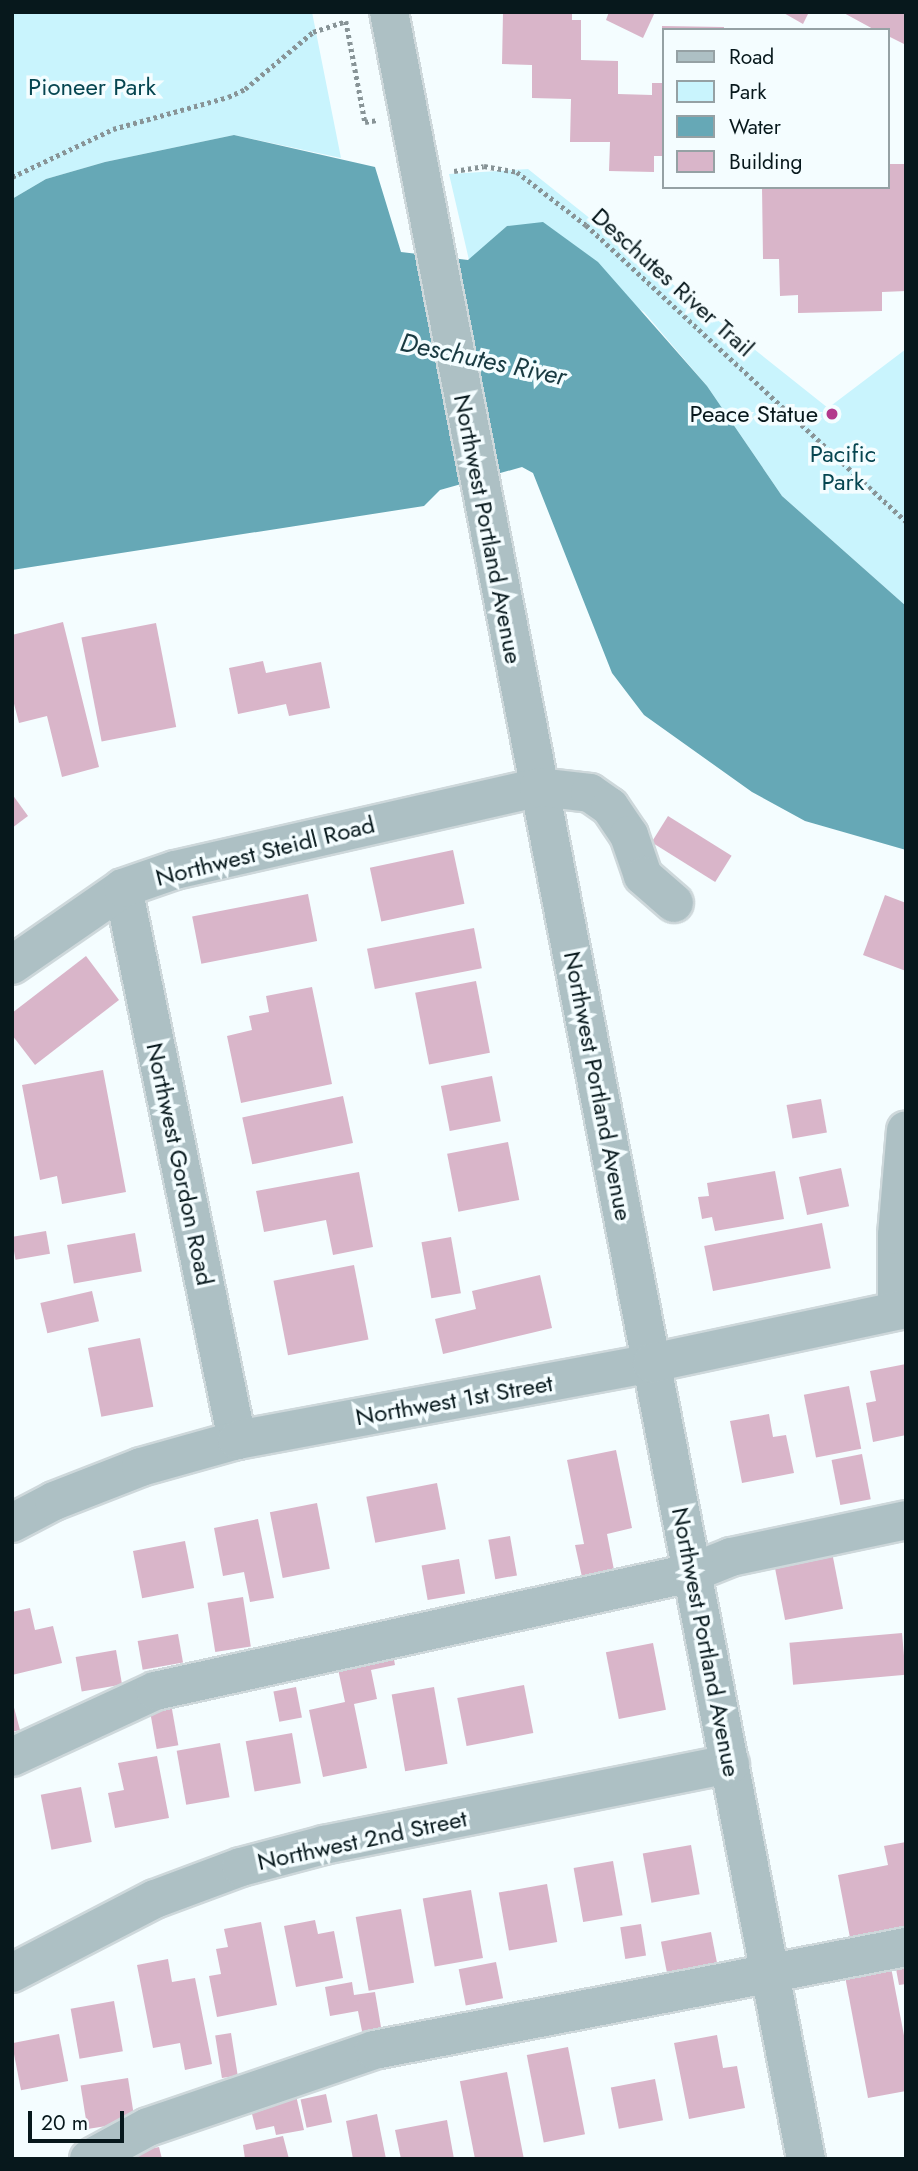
<!DOCTYPE html>
<html>
<head>
<meta charset="utf-8">
<style>
  body { margin:0 }
  #map { position:relative; width:918px; height:2171px; overflow:hidden; background:#f4fdff; font-family:Jost,sans-serif }
  div>[style] { position:absolute }
  .green>* { inset:0; background:#c9f4fd }
  .water>* { inset:0; background:#66a8b6 }
  .building>* { inset:0; background:#d9b5c9; transform-origin:0 0 }
  .path>* { height:4.5px; margin-top:-2.25px; transform-origin:0; background:repeating-linear-gradient(90deg,#889497 0 3.5px,transparent 0 7px) }
  .roads { filter:drop-shadow(2px 0 #ced8db) drop-shadow(-2px 0 #ced8db) drop-shadow(0 2px #ced8db) drop-shadow(0 -2px #ced8db) }
  .minor>* { height:38px; margin:-19px; padding:0 19px; transform-origin:19px; border-radius:19px; background:#adc0c4 }
  .dots>* { width:19px; height:19px; translate:-50% -50%; box-sizing:border-box; border:4px solid #f4fdff; border-radius:50% }
  span { translate:-50% -50%; white-space:nowrap; text-align:center; line-height:1.15; -webkit-text-stroke:7px #f4fdff; paint-order:stroke }
  .park-label { font-size:24px; color:#064550 }
  .street-label { font-size:24px; color:#07181c }
  .poi-label { font-size:24px; color:#07181c }
  .right { translate:-100% -50%; text-align:right }
  .water-label { font-size:26px; color:#193a41; font-style:italic }
  .frame { position:absolute; inset:0; border:14px solid #07181c; pointer-events:none }
  .legend { position:absolute; left:662px; top:28px; width:228px; height:161px; box-sizing:border-box; background:#f4fdff; border:2px solid #95a1a4; margin:0; padding:9px 12px; list-style:none; font-size:21px; color:#07181c }
  .legend li { display:flex; align-items:center; gap:14px; height:35px }
  .legend b { width:35px; border:2px solid #95a1a4 }
  .scale { position:absolute; left:28px; top:2111px; width:96px; height:32px; box-sizing:border-box; border:4px solid #07181c; border-top:0; padding-left:9px; font-size:21px; line-height:24px; white-space:nowrap; color:#07181c; -webkit-text-stroke:5px #f4fdff; paint-order:stroke }
</style>
</head>
<body>
<div id="map">
  <div class="green">
    <div style="clip-path:polygon(12px 12px,312px 12px,341px 158px,234px 135px,105px 162px,46px 179px,12px 199px)"></div>
    <div style="clip-path:polygon(528px 169px,828px 408px,906px 349px,906px 606px,782px 496px,707px 386px,644px 312px,507px 226px,469px 260px,449px 174px)"></div>
  </div>
  <div class="water">
    <div style="clip-path:polygon(234px 135px,375px 167px,401px 252px,468px 260px,507px 226px,543px 222px,598px 262px,707px 386px,782px 496px,906px 606px,906px 850px,805px 821px,752px 792px,644px 715px,612px 673px,533px 473px,522px 467px,440px 490px,424px 506px,12px 570px,12px 199px,46px 179px,105px 162px)"></div>
  </div>
  <div class="building">
    <div style="clip-path:polygon(503px 12px,572px 12px,572px 20px,581px 20px,581px 60px,618px 61px,618px 94px,652px 95px,652px 83px,662px 83px,664px 65px,664px 156px,654px 156px,654px 172px,609px 171px,610px 142px,570px 142px,571px 99px,532px 98px,532px 65px,502px 64px)"></div>
    <div style="clip-path:polygon(609px 12px,655px 12px,643px 38px,606px 20px)"></div>
    <div style="clip-path:polygon(782px 12px,809px 12px,803px 24px)"></div>
    <div style="clip-path:polygon(842px 12px,906px 12px,906px 45px,888px 36px,888px 30px,875px 30px)"></div>
    <div style="clip-path:polygon(662px 26px,724px 27px,724px 30px,662px 30px)"></div>
    <div style="clip-path:polygon(888px 164px,906px 164px,906px 291px,882px 292px,882px 311px,798px 313px,798px 295px,780px 296px,779px 259px,763px 259px,762px 187px,888px 187px)"></div>
    <div style="clip-path:polygon(63px 622px,99px 767px,62px 777px,47px 716px,19px 723px,12px 696px,12px 635px)"></div>
    <div style="left:156px;top:623px;width:106px;height:76px;rotate:79deg"></div>
    <div style="clip-path:polygon(263px 661px,266px 673px,321px 662px,330px 708px,289px 716px,286px 704px,238px 714px,229px 668px)"></div>
    <div style="clip-path:polygon(12px 794px,28px 816px,12px 828px)"></div>
    <div style="left:668px;top:816px;width:75px;height:31px;rotate:32deg"></div>
    <div style="left:453px;top:850px;width:55px;height:85px;rotate:78deg"></div>
    <div style="left:308px;top:894px;width:48px;height:118px;rotate:79deg"></div>
    <div style="clip-path:polygon(885px 895px,906px 903px,906px 971px,863px 955px)"></div>
    <div style="left:474px;top:928px;width:41px;height:109px;rotate:79deg"></div>
    <div style="clip-path:polygon(86px 956px,119px 1000px,35px 1065px,12px 1035px,12px 1013px)"></div>
    <div style="left:476px;top:981px;width:73px;height:62px;rotate:79deg"></div>
    <div style="clip-path:polygon(312px 987px,332px 1084px,241px 1103px,227px 1036px,252px 1030px,249px 1016px,269px 1012px,266px 996px)"></div>
    <div style="clip-path:polygon(103px 1070px,126px 1192px,62px 1204px,57px 1176px,40px 1180px,22px 1085px)"></div>
    <div style="left:492px;top:1076px;width:46px;height:52px;rotate:79deg"></div>
    <div style="left:343px;top:1096px;width:48px;height:103px;rotate:78deg"></div>
    <div style="left:821px;top:1099px;width:34px;height:35px;rotate:80deg"></div>
    <div style="left:508px;top:1142px;width:59px;height:62px;rotate:79deg"></div>
    <div style="left:841px;top:1168px;width:39px;height:43px;rotate:78deg"></div>
    <div style="clip-path:polygon(775px 1171px,784px 1219px,715px 1231px,712px 1217px,702px 1219px,698px 1197px,709px 1196px,707px 1183px)"></div>
    <div style="clip-path:polygon(359px 1172px,373px 1247px,333px 1255px,326px 1220px,264px 1232px,256px 1191px)"></div>
    <div style="left:822px;top:1223px;width:46px;height:120px;rotate:79deg"></div>
    <div style="left:46px;top:1231px;width:23px;height:35px;rotate:80deg"></div>
    <div style="left:135px;top:1233px;width:39px;height:69px;rotate:80deg"></div>
    <div style="left:451px;top:1237px;width:57px;height:30px;rotate:80deg"></div>
    <div style="left:354px;top:1265px;width:76px;height:82px;rotate:79deg"></div>
    <div style="clip-path:polygon(540px 1275px,552px 1328px,443px 1354px,435px 1319px,476px 1309px,472px 1291px)"></div>
    <div style="left:92px;top:1291px;width:31px;height:53px;rotate:77deg"></div>
    <div style="left:140px;top:1338px;width:70px;height:53px;rotate:79deg"></div>
    <div style="clip-path:polygon(906px 1364px,906px 1435px,873px 1442px,866px 1403px,876px 1401px,870px 1371px)"></div>
    <div style="left:849px;top:1386px;width:64px;height:46px;rotate:79deg"></div>
    <div style="clip-path:polygon(769px 1414px,773px 1437px,786px 1435px,794px 1473px,742px 1483px,730px 1421px)"></div>
    <div style="clip-path:polygon(616px 1450px,632px 1528px,607px 1534px,614px 1570px,582px 1577px,575px 1545px,584px 1544px,567px 1460px)"></div>
    <div style="left:862px;top:1454px;width:46px;height:31px;rotate:79deg"></div>
    <div style="left:437px;top:1483px;width:47px;height:72px;rotate:79deg"></div>
    <div style="left:317px;top:1503px;width:67px;height:48px;rotate:79deg"></div>
    <div style="clip-path:polygon(258px 1519px,274px 1598px,250px 1602px,244px 1572px,223px 1576px,214px 1528px)"></div>
    <div style="left:510px;top:1536px;width:40px;height:22px;rotate:80deg"></div>
    <div style="left:185px;top:1541px;width:48px;height:53px;rotate:79deg"></div>
    <div style="left:831px;top:1547px;width:63px;height:59px;rotate:79deg"></div>
    <div style="left:459px;top:1559px;width:35px;height:38px;rotate:80deg"></div>
    <div style="left:243px;top:1597px;width:50px;height:36px;rotate:81deg"></div>
    <div style="clip-path:polygon(30px 1608px,35px 1630px,53px 1626px,62px 1663px,12px 1675px,12px 1612px)"></div>
    <div style="left:902px;top:1633px;width:42px;height:113px;rotate:85deg"></div>
    <div style="left:178px;top:1634px;width:29px;height:41px;rotate:80deg"></div>
    <div style="clip-path:polygon(391px 1643px,395px 1665px,371px 1670px,377px 1699px,354px 1704px,367px 1768px,323px 1777px,309px 1710px,345px 1702px,335px 1655px)"></div>
    <div style="left:653px;top:1643px;width:68px;height:48px;rotate:79deg"></div>
    <div style="left:116px;top:1650px;width:35px;height:41px;rotate:80deg"></div>
    <div style="left:524px;top:1685px;width:49px;height:68px;rotate:79deg"></div>
    <div style="left:296px;top:1687px;width:31px;height:23px;rotate:79deg"></div>
    <div style="left:434px;top:1687px;width:78px;height:43px;rotate:80deg"></div>
    <div style="left:170px;top:1698px;width:48px;height:22px;rotate:80deg"></div>
    <div style="clip-path:polygon(12px 1700px,20px 1730px,12px 1732px)"></div>
    <div style="left:292px;top:1733px;width:51px;height:47px;rotate:80deg"></div>
    <div style="left:220px;top:1743px;width:55px;height:44px;rotate:80deg"></div>
    <div style="clip-path:polygon(157px 1756px,169px 1818px,115px 1828px,108px 1793px,124px 1790px,118px 1763px)"></div>
    <div style="left:81px;top:1787px;width:56px;height:41px;rotate:79deg"></div>
    <div style="clip-path:polygon(906px 1842px,906px 1933px,851px 1943px,838px 1875px,888px 1865px,884px 1846px)"></div>
    <div style="left:691px;top:1845px;width:50px;height:49px;rotate:80deg"></div>
    <div style="left:613px;top:1861px;width:55px;height:40px;rotate:80deg"></div>
    <div style="left:547px;top:1884px;width:59px;height:49px;rotate:80deg"></div>
    <div style="left:471px;top:1890px;width:69px;height:49px;rotate:80deg"></div>
    <div style="left:401px;top:1909px;width:75px;height:46px;rotate:80deg"></div>
    <div style="clip-path:polygon(315px 1920px,318px 1934px,334px 1931px,343px 1978px,296px 1987px,284px 1926px)"></div>
    <div style="clip-path:polygon(261px 1922px,277px 2005px,217px 2017px,209px 1976px,221px 1974px,216px 1949px,228px 1947px,224px 1929px)"></div>
    <div style="left:641px;top:1924px;width:32px;height:21px;rotate:81deg"></div>
    <div style="left:711px;top:1932px;width:44px;height:51px;rotate:79deg"></div>
    <div style="clip-path:polygon(906px 1956px,906px 1984px,899px 1985px,894px 1958px)"></div>
    <div style="clip-path:polygon(168px 1959px,172px 1982px,195px 1978px,212px 2064px,185px 2070px,180px 2043px,153px 2048px,137px 1965px)"></div>
    <div style="left:496px;top:1962px;width:37px;height:38px;rotate:79deg"></div>
    <div style="clip-path:polygon(890px 1962px,906px 2046px,906px 2091px,868px 2098px,844px 1971px)"></div>
    <div style="clip-path:polygon(352px 1982px,354px 1995px,375px 1992px,382px 2033px,363px 2036px,358px 2011px,330px 2016px,325px 1987px)"></div>
    <div style="left:114px;top:2001px;width:51px;height:44px;rotate:80deg"></div>
    <div style="left:231px;top:2033px;width:43px;height:16px;rotate:81deg"></div>
    <div style="left:59px;top:2034px;width:48px;height:48px;rotate:79deg"></div>
    <div style="clip-path:polygon(717px 2035px,723px 2068px,737px 2066px,745px 2108px,689px 2119px,674px 2043px)"></div>
    <div style="left:568px;top:2047px;width:89px;height:42px;rotate:79deg"></div>
    <div style="left:507px;top:2072px;width:87px;height:48px;rotate:79deg"></div>
    <div style="left:128px;top:2078px;width:44px;height:48px;rotate:81deg"></div>
    <div style="left:655px;top:2079px;width:42px;height:45px;rotate:79deg"></div>
    <div style="clip-path:polygon(295px 2091px,304px 2130px,276px 2135px,274px 2126px,256px 2130px,249px 2102px)"></div>
    <div style="left:326px;top:2094px;width:29px;height:26px;rotate:78deg"></div>
    <div style="clip-path:polygon(377px 2114px,386px 2159px,353px 2159px,346px 2121px)"></div>
    <div style="clip-path:polygon(447px 2120px,454px 2159px,401px 2159px,395px 2130px)"></div>
    <div style="clip-path:polygon(283px 2136px,289px 2159px,245px 2159px,243px 2145px)"></div>
    <div style="clip-path:polygon(159px 2147px,162px 2159px,131px 2159px,130px 2153px)"></div>
  </div>
  <div class="path">
    <div style="left:454px;top:171px;width:30px;rotate:-9deg"></div>
    <div style="left:484px;top:166px;width:34px;rotate:10deg"></div>
    <div style="left:517px;top:172px;width:87px;rotate:37.5deg"></div>
    <div style="left:586px;top:225px;width:436px;rotate:42.8deg"></div>
    <div style="left:12px;top:177px;width:112px;rotate:-25.4deg"></div>
    <div style="left:113px;top:129px;width:119px;rotate:-15.5deg"></div>
    <div style="left:228px;top:97px;width:19px;rotate:-25deg"></div>
    <div style="left:245px;top:89px;width:89px;rotate:-40deg"></div>
    <div style="left:313px;top:32px;width:35px;rotate:-18deg"></div>
    <div style="left:346px;top:21px;width:103px;rotate:79.3deg"></div>
    <div style="left:365px;top:122px;width:12px;rotate:-9deg"></div>
  </div>
  <div class="roads">
    <div class="minor">
      <div style="left:389px;top:12px;width:2187px;rotate:79.01deg"></div>
      <div style="left:123px;top:888px;width:564px;rotate:78.33deg"></div>
      <div style="left:12px;top:965px;width:135px;rotate:-34.7deg"></div>
      <div style="left:123px;top:888px;width:55px;rotate:-19.1deg"></div>
      <div style="left:175px;top:870px;width:373px;rotate:-12.8deg"></div>
      <div style="left:539px;top:787px;width:51px;rotate:6.7deg"></div>
      <div style="left:590px;top:793px;width:24px;rotate:35deg"></div>
      <div style="left:610px;top:807px;width:34px;rotate:56deg"></div>
      <div style="left:629px;top:835px;width:43px;rotate:71.1deg"></div>
      <div style="left:643px;top:876px;width:41px;rotate:41.1deg"></div>
      <div style="left:897px;top:1310px;width:75px;rotate:-90deg"></div>
      <div style="left:897px;top:1235px;width:105px;rotate:-85.1deg"></div>
      <div style="left:12px;top:1523px;width:47px;rotate:-27.6deg"></div>
      <div style="left:54px;top:1501px;width:93px;rotate:-21.3deg"></div>
      <div style="left:141px;top:1467px;width:100px;rotate:-15.7deg"></div>
      <div style="left:237px;top:1440px;width:422px;rotate:-10.5deg"></div>
      <div style="left:652px;top:1363px;width:260px;rotate:-12deg"></div>
      <div style="left:12px;top:1757px;width:157px;rotate:-24.8deg"></div>
      <div style="left:155px;top:1691px;width:549px;rotate:-12.42deg"></div>
      <div style="left:691px;top:1573px;width:43px;rotate:-21.8deg"></div>
      <div style="left:731px;top:1557px;width:179px;rotate:-11.9deg"></div>
      <div style="left:12px;top:1973px;width:161px;rotate:-27.4deg"></div>
      <div style="left:155px;top:1899px;width:92px;rotate:-20.4deg"></div>
      <div style="left:241px;top:1867px;width:86px;rotate:-14.8deg"></div>
      <div style="left:324px;top:1845px;width:414px;rotate:-11.3deg"></div>
      <div style="left:89px;top:2159px;width:67px;rotate:-28.5deg"></div>
      <div style="left:148px;top:2127px;width:239px;rotate:-18.8deg"></div>
      <div style="left:374px;top:2050px;width:542px;rotate:-10.96deg"></div>
    </div>
  </div>
  <div class="dots">
    <div style="left:832px;top:414px;background:#b3398c"></div>
  </div>
  <div class="park-label">
    <span style="left:92px;top:87px">Pioneer Park</span>
    <span style="left:843px;top:468px">Pacific<br>Park</span>
  </div>
  <div class="street-label">
    <span style="left:673px;top:282px;rotate:42deg">Deschutes River Trail</span>
    <span style="left:488px;top:529px;rotate:79deg">Northwest Portland Avenue</span>
    <span style="left:265px;top:851px;rotate:-14deg">Northwest Steidl Road</span>
    <span style="left:598px;top:1086px;rotate:79deg">Northwest Portland Avenue</span>
    <span style="left:180px;top:1164px;rotate:78deg">Northwest Gordon Road</span>
    <span style="left:454px;top:1400px;rotate:-10deg">Northwest 1st Street</span>
    <span style="left:706px;top:1642px;rotate:79deg">Northwest Portland Avenue</span>
    <span style="left:362px;top:1840px;rotate:-12deg">Northwest 2nd Street</span>
  </div>
  <div class="poi-label">
    <span class="right" style="left:818px;top:414px">Peace Statue</span>
  </div>
  <div class="water-label">
    <span style="left:483px;top:360px;rotate:12deg">Deschutes River</span>
  </div>
  <div class="frame"></div>
  <ul class="legend">
  <li><b style="height:9px;background:#adc0c4"></b>Road</li>
  <li><b style="height:19px;background:#c9f4fd"></b>Park</li>
  <li><b style="height:19px;background:#66a8b6"></b>Water</li>
  <li><b style="height:19px;background:#d9b5c9"></b>Building</li>
  </ul>
  <div class="scale">20 m</div>
</div>
</body>
</html>
